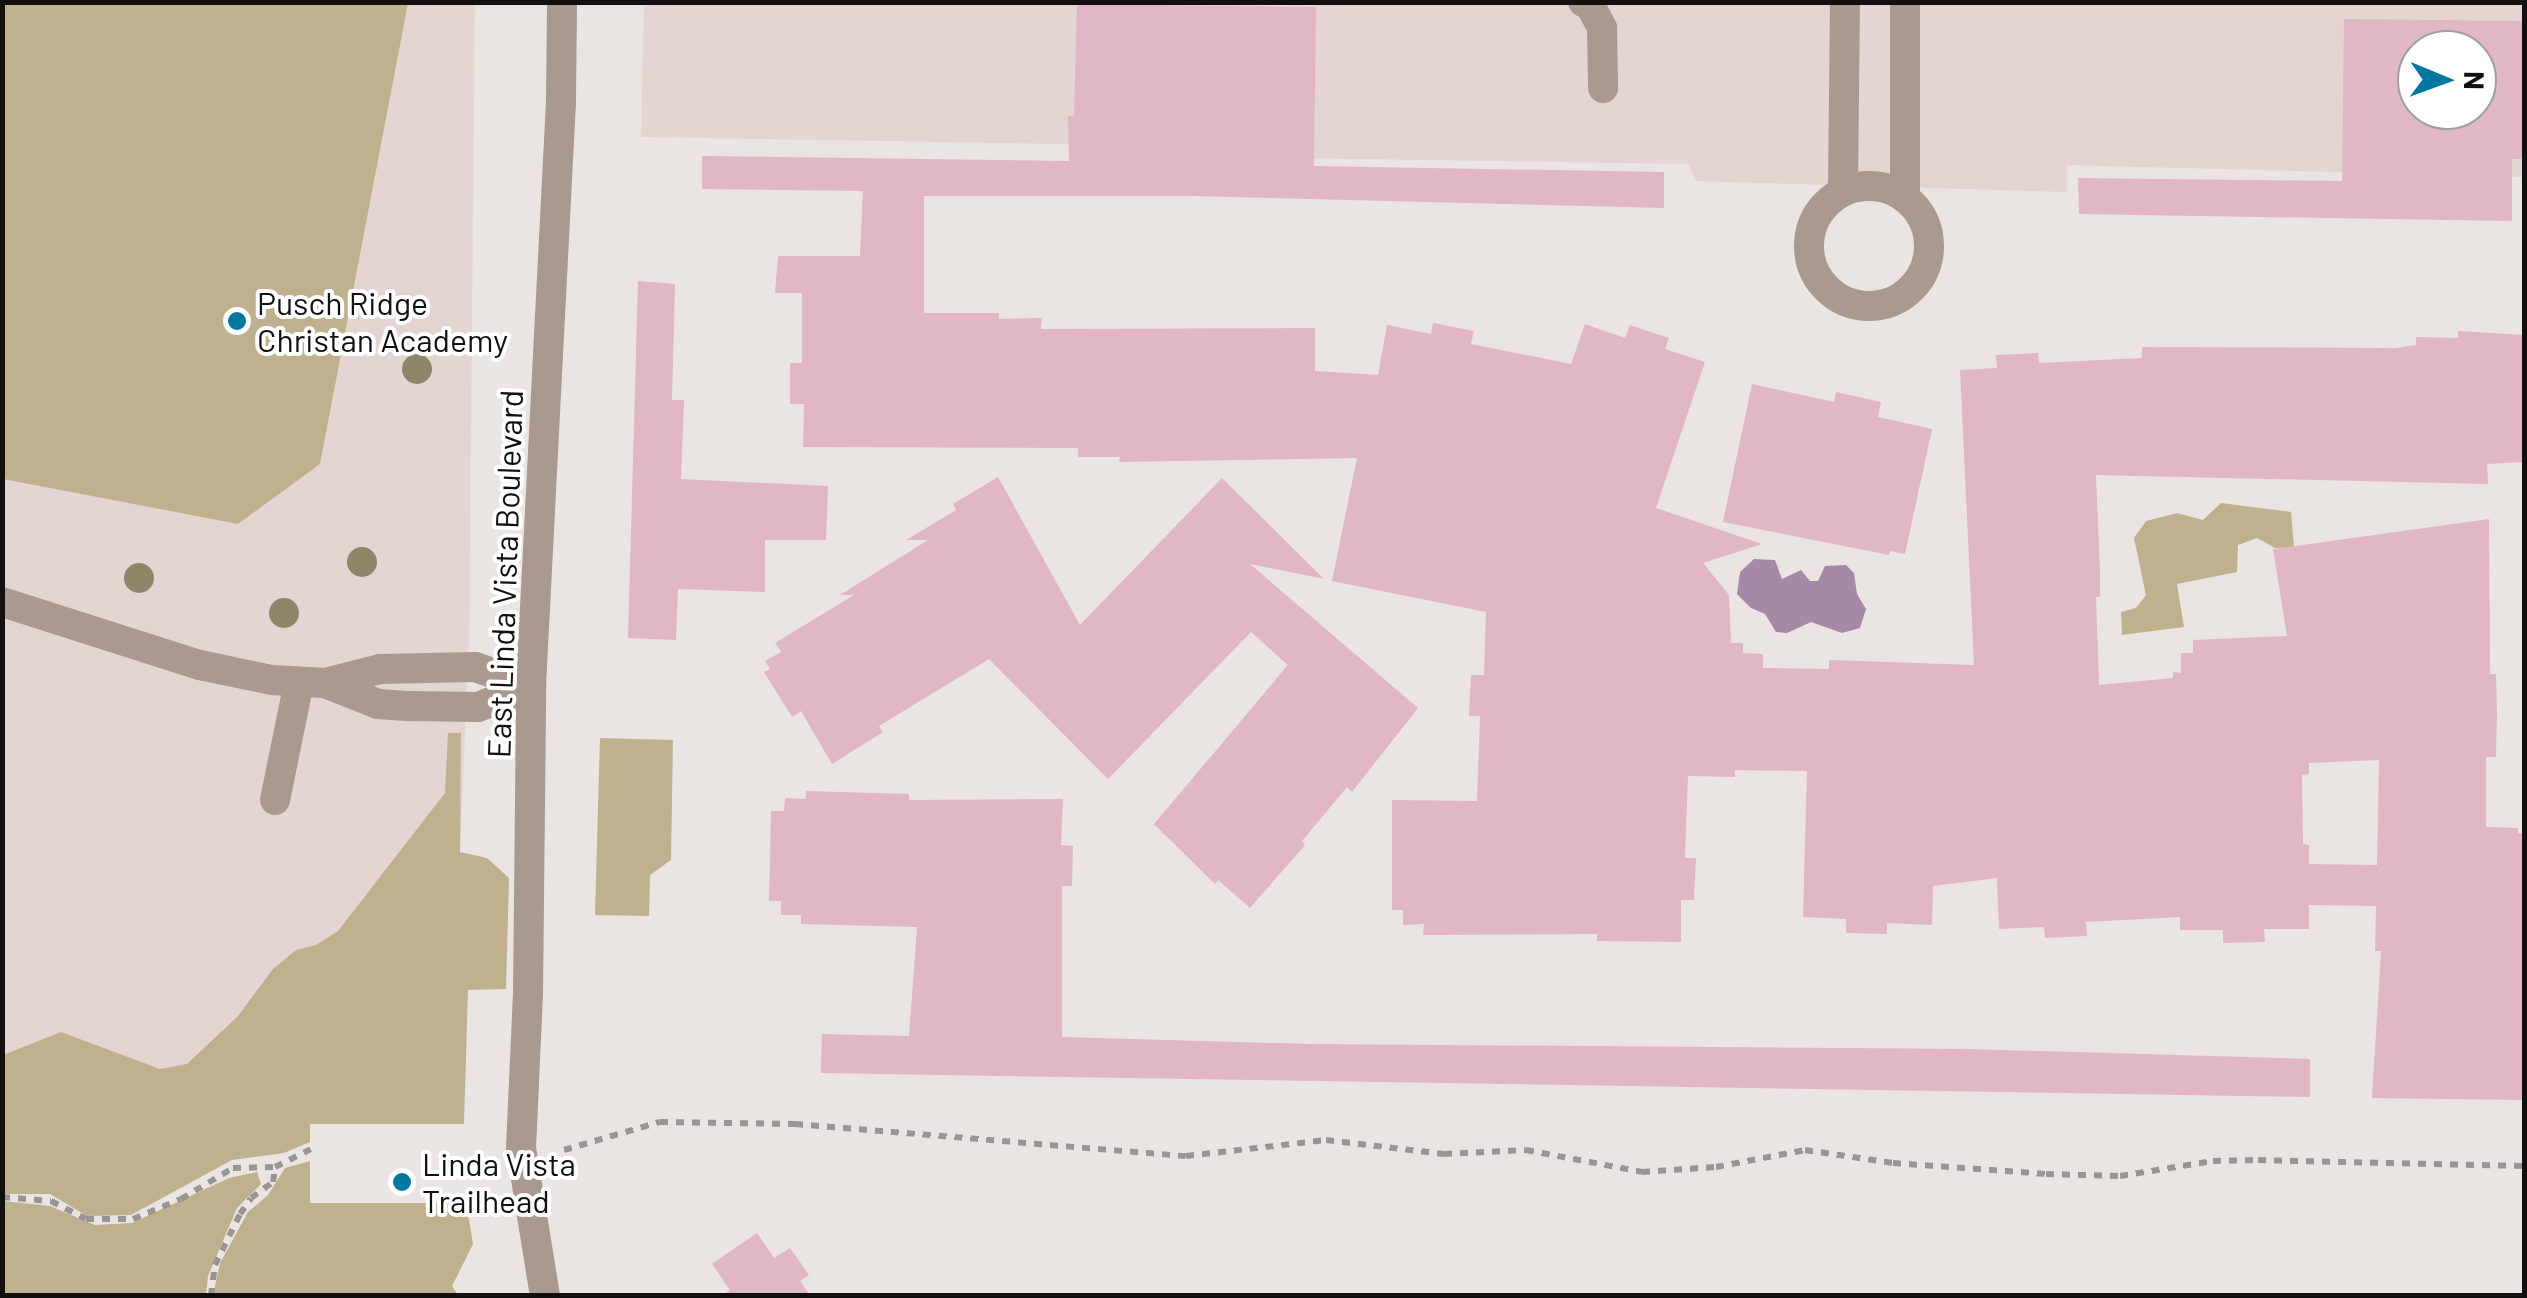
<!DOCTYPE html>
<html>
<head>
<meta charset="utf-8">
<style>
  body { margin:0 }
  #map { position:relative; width:2527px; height:1298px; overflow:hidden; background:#eae4e3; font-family:Barlow,sans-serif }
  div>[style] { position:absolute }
  .built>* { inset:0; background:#e4d5d3 }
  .green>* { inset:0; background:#bfb18e }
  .water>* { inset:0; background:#a589a7 }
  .building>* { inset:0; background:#e1b6c5 }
  .path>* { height:6px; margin-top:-3px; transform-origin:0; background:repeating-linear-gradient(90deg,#999594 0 8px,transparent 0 16px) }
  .minor>* { height:30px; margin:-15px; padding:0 15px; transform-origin:15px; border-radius:15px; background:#a9998e }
  .minor>.ring { margin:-15px; padding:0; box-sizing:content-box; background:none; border:30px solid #a9998e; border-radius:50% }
  .trees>* { width:30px; height:30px; margin:-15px; border-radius:50%; background:#918569 }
  .dots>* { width:28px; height:28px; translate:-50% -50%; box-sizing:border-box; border:5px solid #fff; border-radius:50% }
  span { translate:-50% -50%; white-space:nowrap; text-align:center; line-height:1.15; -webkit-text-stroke:8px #fff; paint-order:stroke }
  .poi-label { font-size:32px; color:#110f0f }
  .left { translate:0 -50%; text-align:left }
  .street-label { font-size:32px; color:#110f0f }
  .frame { position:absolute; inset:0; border:5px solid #110f0f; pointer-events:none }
  .north { position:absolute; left:2397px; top:30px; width:100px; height:100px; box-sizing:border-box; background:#fff; border:2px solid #a09f9f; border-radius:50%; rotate:91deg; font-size:28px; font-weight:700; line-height:40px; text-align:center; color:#110f0f }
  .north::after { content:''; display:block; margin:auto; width:35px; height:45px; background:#00779f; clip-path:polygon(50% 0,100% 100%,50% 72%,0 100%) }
</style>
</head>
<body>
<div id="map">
  <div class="built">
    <div style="clip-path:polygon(3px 3px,475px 3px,469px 640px,460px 853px,274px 1121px,3px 1117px)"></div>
    <div style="clip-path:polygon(evenodd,644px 3px,2524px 3px,2524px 177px,2067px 165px,2067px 192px,1696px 181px,1688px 164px,1295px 158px,1294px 148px,641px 137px,644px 3px,2417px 50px,2477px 50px,2477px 110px,2417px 110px,2417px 50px)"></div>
  </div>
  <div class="green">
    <div style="clip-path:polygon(2px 3px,408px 3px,320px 464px,238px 524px,3px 479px)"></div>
    <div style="clip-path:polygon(2221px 503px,2291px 512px,2294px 547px,2275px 548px,2257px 538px,2238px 545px,2237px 572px,2177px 584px,2184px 627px,2122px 635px,2121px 612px,2136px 608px,2146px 595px,2134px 538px,2146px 521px,2177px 513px,2203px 520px)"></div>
    <div style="clip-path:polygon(448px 733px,461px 733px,460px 852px,487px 858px,509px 878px,506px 989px,468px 990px,464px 1124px,310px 1124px,310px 1142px,284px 1153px,232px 1160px,131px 1215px,87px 1216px,50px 1194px,3px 1194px,3px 1055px,61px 1032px,160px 1069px,187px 1064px,238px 1016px,273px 969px,296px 950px,316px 945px,338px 931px,445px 793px)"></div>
    <div style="clip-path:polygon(600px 738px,673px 740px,671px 860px,650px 875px,649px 916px,595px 915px)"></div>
    <div style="clip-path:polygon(310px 1161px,310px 1203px,455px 1203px,469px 1219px,473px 1244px,452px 1286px,458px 1295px,213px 1295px,220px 1263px,248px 1212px,268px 1195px,285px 1168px)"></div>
    <div style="clip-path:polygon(257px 1172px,261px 1184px,237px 1208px,208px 1276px,206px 1295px,3px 1295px,3px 1201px,50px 1206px,95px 1225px,132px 1223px,229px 1178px)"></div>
  </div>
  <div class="water">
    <div style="clip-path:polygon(1754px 559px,1775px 560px,1782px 579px,1801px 570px,1810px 581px,1818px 581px,1825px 566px,1846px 565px,1854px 573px,1857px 594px,1866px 609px,1860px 628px,1842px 633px,1811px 622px,1787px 633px,1776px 632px,1765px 614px,1751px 608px,1737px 594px,1740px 572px)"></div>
  </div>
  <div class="building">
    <div style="clip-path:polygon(evenodd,1077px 4px,1316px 7px,1314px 166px,1664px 172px,1664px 208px,1192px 196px,924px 196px,924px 313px,999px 313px,999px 319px,1042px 318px,1041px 329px,1315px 328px,1315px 371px,1378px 375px,1387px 325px,1431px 334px,1433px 323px,1474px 331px,1471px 344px,1571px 364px,1585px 324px,1625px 338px,1630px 325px,1669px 338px,1665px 349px,1705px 362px,1656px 508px,1762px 544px,1703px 563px,1729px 595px,1731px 643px,1743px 643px,1743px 653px,1763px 654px,1763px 668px,1829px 669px,1829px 660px,1974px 665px,1960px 370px,1997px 368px,1996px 355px,2038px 353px,2039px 363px,2142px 358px,2142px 347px,2396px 348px,2416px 345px,2416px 337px,2458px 338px,2458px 331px,2524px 335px,2524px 462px,2487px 464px,2488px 484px,2096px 475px,2100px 572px,2100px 597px,2096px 597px,2099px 685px,2173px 678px,2173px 672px,2181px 673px,2181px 653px,2193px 653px,2193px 640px,2287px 636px,2273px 549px,2489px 519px,2490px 674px,2496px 674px,2497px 713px,2496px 757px,2486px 757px,2486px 827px,2518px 828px,2518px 833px,2524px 834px,2524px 1100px,2372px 1098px,2381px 951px,2375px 951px,2376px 906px,2309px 905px,2309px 929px,2264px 929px,2265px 942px,2223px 943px,2223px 930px,2180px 930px,2180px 917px,2086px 922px,2087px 936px,2045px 938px,2044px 927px,1999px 929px,1997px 878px,1933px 886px,1932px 925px,1887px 923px,1887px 934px,1846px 933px,1846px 919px,1803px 917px,1807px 771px,1735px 770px,1735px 777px,1688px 776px,1685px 858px,1696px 858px,1694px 900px,1681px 900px,1681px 942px,1597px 941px,1597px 934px,1423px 935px,1424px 924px,1403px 925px,1403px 910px,1392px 910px,1392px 800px,1477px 801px,1480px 716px,1469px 716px,1471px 675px,1484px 675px,1486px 612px,1332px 581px,1357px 458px,1119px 462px,1120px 457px,1078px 457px,1078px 448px,803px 447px,804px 404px,790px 404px,790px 363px,802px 363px,802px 293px,775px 293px,778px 256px,860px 256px,863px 191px,702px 189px,702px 156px,1069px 161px,1068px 116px,1074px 116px,1077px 4px,2379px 760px,2377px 865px,2309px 864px,2309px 845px,2303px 844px,2302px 775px,2309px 774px,2309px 763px,2379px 760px)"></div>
    <div style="clip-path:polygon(evenodd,2344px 19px,2524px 21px,2524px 159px,2512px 159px,2512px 221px,2079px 214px,2078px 178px,2342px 181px,2344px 19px,2417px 50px,2477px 50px,2477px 110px,2417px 110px,2417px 50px)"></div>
    <div style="clip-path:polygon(638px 281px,675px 284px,672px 400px,684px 400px,681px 479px,828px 486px,826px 540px,765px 540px,765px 592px,678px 589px,676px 640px,628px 638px)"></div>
    <div style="clip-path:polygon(1752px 384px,1834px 402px,1836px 392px,1881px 402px,1878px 417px,1932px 429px,1905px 554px,1890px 551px,1889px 555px,1723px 522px)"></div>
    <div style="clip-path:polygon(998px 477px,1080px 625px,1222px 478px,1324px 579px,1250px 564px,1418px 708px,1352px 792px,1347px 787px,1302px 841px,1305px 845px,1250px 908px,1218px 880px,1215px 884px,1154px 824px,1288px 665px,1251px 632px,1108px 779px,989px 659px,879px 726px,883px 732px,832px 764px,801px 711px,792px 717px,764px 672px,770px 669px,765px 661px,781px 652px,775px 643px,854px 595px,840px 595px,928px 540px,906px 540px,956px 510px,953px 504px)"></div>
    <div style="clip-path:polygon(806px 791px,909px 794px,909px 800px,1063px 799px,1061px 845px,1073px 846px,1072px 886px,1062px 886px,1062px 1037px,1311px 1044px,1968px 1049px,2310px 1059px,2310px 1097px,821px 1073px,822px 1034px,909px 1036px,917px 927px,801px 924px,801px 915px,781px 915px,781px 901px,769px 901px,771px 811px,784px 811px,785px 798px,806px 799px)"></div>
    <div style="clip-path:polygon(757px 1233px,774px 1258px,790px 1248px,809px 1275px,800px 1281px,810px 1296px,722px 1296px,730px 1290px,712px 1264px)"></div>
  </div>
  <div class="path">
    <div style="left:564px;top:1150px;width:100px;rotate:-16.3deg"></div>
    <div style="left:660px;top:1122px;width:135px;rotate:0.8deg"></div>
    <div style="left:795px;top:1124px;width:392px;rotate:4.7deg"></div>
    <div style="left:1186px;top:1156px;width:141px;rotate:-6.5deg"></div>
    <div style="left:1326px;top:1140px;width:119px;rotate:6.8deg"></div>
    <div style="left:1444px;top:1154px;width:82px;rotate:-2.8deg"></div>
    <div style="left:1526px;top:1150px;width:118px;rotate:10.7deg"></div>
    <div style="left:1642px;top:1172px;width:74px;rotate:-3.9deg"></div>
    <div style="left:1716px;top:1167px;width:91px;rotate:-10.8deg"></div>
    <div style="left:1805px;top:1150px;width:89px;rotate:8.4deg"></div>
    <div style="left:1893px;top:1163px;width:153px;rotate:4.1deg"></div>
    <div style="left:2046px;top:1174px;width:74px;rotate:1.5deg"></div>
    <div style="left:2120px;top:1176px;width:94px;rotate:-9.2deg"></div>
    <div style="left:2213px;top:1161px;width:45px;rotate:-1.3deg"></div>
    <div style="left:2258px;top:1160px;width:266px;rotate:1.3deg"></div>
    <div style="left:2px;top:1197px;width:49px;rotate:4.7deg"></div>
    <div style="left:51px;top:1201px;width:39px;rotate:27deg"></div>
    <div style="left:86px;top:1219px;width:47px"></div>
    <div style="left:133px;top:1219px;width:52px;rotate:-22.6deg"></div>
    <div style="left:181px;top:1199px;width:61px;rotate:-30.8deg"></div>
    <div style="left:233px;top:1168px;width:42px;rotate:-1.4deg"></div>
    <div style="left:275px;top:1167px;width:45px;rotate:-26.6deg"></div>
    <div style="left:211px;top:1296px;width:31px;rotate:-83deg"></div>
    <div style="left:215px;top:1265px;width:57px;rotate:-63.9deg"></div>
    <div style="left:240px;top:1214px;width:19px;rotate:-55deg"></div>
    <div style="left:251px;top:1198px;width:27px;rotate:-36deg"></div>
    <div style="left:273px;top:1182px;width:15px;rotate:-82deg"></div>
  </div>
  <div class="minor">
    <div style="left:1583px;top:2px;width:8px;rotate:23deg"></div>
    <div style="left:1590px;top:5px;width:26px;rotate:62deg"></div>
    <div style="left:1602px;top:28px;width:60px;rotate:89deg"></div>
    <div style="left:1905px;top:2px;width:196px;rotate:90deg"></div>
    <div class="ring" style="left:1809px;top:186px;width:90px;height:90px"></div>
    <div style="left:1843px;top:190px;width:188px;rotate:-89.4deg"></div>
    <div style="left:2px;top:602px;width:208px;rotate:17.7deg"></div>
    <div style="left:200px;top:665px;width:74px;rotate:11.8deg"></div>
    <div style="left:272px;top:680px;width:53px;rotate:3.2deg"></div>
    <div style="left:325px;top:683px;width:57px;rotate:-14.3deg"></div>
    <div style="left:380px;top:669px;width:95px;rotate:-1.2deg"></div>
    <div style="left:475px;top:667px;width:59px;rotate:18.7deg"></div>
    <div style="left:325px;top:683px;width:57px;rotate:21.6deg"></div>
    <div style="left:378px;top:704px;width:32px;rotate:4deg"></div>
    <div style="left:410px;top:706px;width:68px;rotate:0.8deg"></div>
    <div style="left:478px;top:707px;width:57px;rotate:-21.6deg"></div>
    <div style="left:275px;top:800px;width:120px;rotate:-78.5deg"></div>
    <div style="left:545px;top:1296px;width:150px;rotate:-99.2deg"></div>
    <div style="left:521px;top:1148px;width:154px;rotate:-87.4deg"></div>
    <div style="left:528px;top:994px;width:308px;rotate:-89.4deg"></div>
    <div style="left:531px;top:686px;width:586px;rotate:-87.06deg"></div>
    <div style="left:561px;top:101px;width:99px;rotate:-89.4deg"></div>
  </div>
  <div class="trees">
    <div style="left:417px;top:369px"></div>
    <div style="left:362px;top:562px"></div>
    <div style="left:139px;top:578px"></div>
    <div style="left:284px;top:613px"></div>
  </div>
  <div class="dots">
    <div style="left:237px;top:321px;background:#00779f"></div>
    <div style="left:402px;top:1182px;background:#00779f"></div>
  </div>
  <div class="poi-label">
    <span class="left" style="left:257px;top:321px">Pusch Ridge<br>Christan Academy</span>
    <span class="left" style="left:422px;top:1182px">Linda Vista<br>Trailhead</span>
  </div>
  <div class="street-label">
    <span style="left:504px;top:574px;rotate:-88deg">East Linda Vista Boulevard</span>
  </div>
  <div class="frame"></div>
  <div class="north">N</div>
</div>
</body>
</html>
